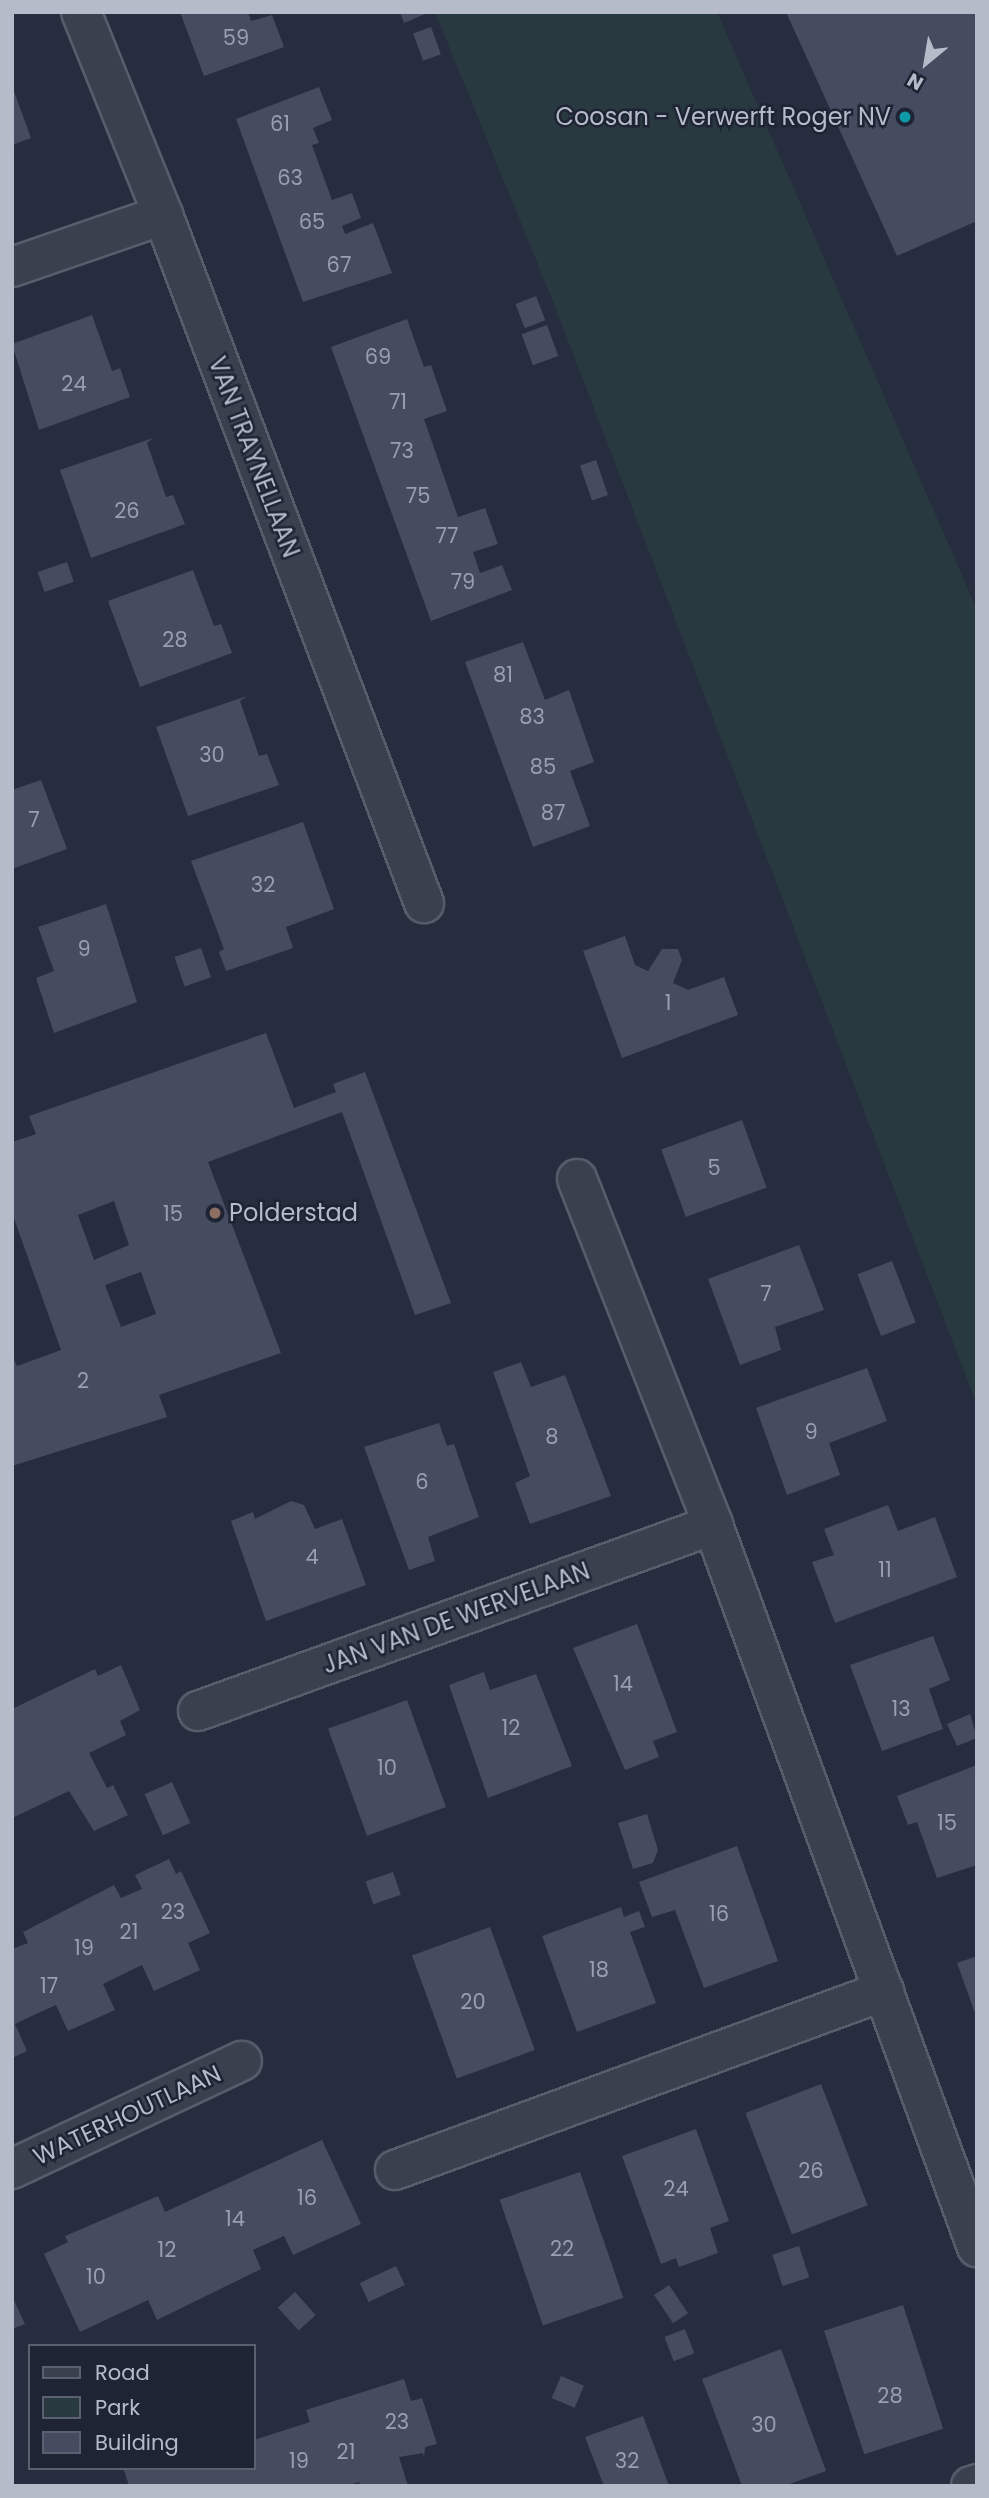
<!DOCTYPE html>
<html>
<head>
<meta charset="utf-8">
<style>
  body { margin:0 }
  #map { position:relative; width:989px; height:2498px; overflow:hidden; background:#262d3e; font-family:Poppins,sans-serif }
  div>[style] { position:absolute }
  .green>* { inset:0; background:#28393f }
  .building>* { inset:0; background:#454c60; transform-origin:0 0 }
  .roads { filter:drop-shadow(2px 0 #585d6c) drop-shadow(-2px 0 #585d6c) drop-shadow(0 2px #585d6c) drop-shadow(0 -2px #585d6c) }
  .minor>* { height:38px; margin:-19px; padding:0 19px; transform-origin:19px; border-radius:19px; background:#3a404e }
  .dots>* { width:19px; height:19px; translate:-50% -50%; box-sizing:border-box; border:4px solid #1f2434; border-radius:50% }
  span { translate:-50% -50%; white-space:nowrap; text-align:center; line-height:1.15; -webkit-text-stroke:5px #1f2434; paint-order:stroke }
  .number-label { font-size:21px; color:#9a9faf }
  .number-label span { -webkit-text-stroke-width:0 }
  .poi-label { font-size:24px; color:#b6bbc9 }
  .right { translate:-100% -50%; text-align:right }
  .left { translate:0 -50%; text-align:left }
  .street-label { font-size:24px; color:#b6bbc9 }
  .frame { position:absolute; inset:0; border:14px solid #b6bbc9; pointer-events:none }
  .legend { position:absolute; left:28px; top:2344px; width:228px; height:126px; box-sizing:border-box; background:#1f2434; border:2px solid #5b6070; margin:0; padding:9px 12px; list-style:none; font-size:21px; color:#b6bbc9 }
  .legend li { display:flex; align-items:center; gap:14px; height:35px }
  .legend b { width:35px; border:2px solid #5b6070 }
  .north { position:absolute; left:891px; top:28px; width:70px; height:70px; -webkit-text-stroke:5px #1f2434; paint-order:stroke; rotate:210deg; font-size:19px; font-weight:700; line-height:28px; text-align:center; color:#b6bbc9 }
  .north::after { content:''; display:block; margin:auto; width:24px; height:32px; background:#b6bbc9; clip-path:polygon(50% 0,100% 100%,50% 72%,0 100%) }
</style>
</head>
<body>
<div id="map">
  <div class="green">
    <div style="clip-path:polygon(435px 12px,717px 12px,977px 610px,977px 1405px,552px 299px)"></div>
  </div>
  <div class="building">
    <div style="clip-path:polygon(180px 12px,248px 12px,251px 21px,272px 15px,284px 47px,204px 76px)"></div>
    <div style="clip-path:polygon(400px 12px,430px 12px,404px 23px)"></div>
    <div style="clip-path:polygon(786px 12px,977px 12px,977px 221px,897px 256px)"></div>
    <div style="left:431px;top:27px;width:29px;height:19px;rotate:70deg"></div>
    <div style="clip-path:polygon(12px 86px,31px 138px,12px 145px)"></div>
    <div style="clip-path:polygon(319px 87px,332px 120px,313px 128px,319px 143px,312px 145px,332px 200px,352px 193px,361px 218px,342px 226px,345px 234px,373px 223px,392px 273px,303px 302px,236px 119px)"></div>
    <div style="left:536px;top:296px;width:26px;height:22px;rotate:69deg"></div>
    <div style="clip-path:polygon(92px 315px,112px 371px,120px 368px,130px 397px,39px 430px,12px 344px)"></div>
    <div style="clip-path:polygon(407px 319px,424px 367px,431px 365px,447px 411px,424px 419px,458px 517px,485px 508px,498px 544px,473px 552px,480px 573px,502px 565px,512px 590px,431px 621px,331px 347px)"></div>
    <div style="left:547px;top:325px;width:33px;height:27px;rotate:70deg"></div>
    <div style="clip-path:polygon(153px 438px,147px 443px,166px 497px,173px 495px,185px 524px,91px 558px,60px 470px)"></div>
    <div style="left:596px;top:460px;width:37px;height:17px;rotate:71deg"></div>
    <div style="left:67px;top:562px;width:21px;height:31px;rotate:71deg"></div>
    <div style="clip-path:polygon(193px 570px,214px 626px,221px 624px,232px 653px,140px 687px,108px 601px)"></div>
    <div style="clip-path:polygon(523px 642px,545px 700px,569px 690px,594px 762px,570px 771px,590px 826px,533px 847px,465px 662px)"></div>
    <div style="clip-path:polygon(247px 696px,240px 701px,259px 756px,267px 754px,279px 785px,188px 816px,156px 727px)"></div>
    <div style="clip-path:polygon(41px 780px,67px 849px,12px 869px,12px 790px)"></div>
    <div style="clip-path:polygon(303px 822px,334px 909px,286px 927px,293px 948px,226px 971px,219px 952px,224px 949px,191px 861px)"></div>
    <div style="clip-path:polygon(106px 904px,137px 1002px,54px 1033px,36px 978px,54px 971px,38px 927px)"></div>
    <div style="clip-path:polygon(625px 936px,635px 965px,648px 971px,662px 949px,678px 949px,682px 960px,673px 983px,688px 990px,724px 977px,738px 1015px,622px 1058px,583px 951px)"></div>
    <div style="left:201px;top:948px;width:31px;height:28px;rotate:71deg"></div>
    <div style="clip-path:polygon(evenodd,266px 1033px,294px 1108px,336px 1092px,333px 1084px,365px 1072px,451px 1303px,415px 1315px,342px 1112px,208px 1162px,281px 1353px,159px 1395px,167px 1417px,12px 1466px,12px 1355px,17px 1366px,61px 1350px,12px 1213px,12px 1142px,36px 1134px,29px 1116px,266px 1033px,114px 1201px,129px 1245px,94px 1260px,78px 1215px,114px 1201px,266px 1033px,141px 1272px,156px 1314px,121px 1327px,105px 1285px,141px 1272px)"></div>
    <div style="left:742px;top:1120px;width:72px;height:86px;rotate:70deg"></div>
    <div style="clip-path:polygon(799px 1245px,824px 1310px,775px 1327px,781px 1350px,740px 1365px,708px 1279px)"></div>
    <div style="left:892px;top:1261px;width:66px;height:37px;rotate:69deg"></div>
    <div style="clip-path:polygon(521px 1362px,531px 1387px,565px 1375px,611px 1496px,530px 1524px,515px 1483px,530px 1476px,493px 1372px)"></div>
    <div style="clip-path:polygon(867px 1368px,887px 1421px,829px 1443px,840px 1475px,787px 1495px,756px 1408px)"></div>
    <div style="clip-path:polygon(439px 1423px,447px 1446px,454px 1444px,479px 1517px,428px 1537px,435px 1561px,409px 1570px,364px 1447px)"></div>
    <div style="clip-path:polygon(291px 1501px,304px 1505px,315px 1529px,342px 1519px,366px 1585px,266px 1621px,231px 1521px,253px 1512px,255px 1519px)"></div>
    <div style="clip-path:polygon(888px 1505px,898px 1531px,935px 1517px,957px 1577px,835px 1623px,812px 1562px,834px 1555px,824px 1529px)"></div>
    <div style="clip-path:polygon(637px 1624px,677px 1732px,653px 1741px,659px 1757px,625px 1770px,573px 1648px)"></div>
    <div style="clip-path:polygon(933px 1636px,950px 1680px,929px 1689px,943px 1729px,882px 1751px,850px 1665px)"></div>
    <div style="clip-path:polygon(121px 1665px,140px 1710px,120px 1721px,126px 1735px,89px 1753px,107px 1788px,113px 1785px,128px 1815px,94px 1831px,69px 1791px,12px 1818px,12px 1709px,95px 1669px,98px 1676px)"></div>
    <div style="clip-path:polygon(484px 1672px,490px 1690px,536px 1674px,572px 1766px,488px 1798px,449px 1685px)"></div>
    <div style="left:407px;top:1700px;width:114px;height:84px;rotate:70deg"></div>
    <div style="clip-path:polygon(970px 1714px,977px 1738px,957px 1746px,947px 1724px)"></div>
    <div style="clip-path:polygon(977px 1765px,977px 1865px,937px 1878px,917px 1822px,908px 1825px,897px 1796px)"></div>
    <div style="left:172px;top:1782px;width:45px;height:30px;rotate:66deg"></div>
    <div style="clip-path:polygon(647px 1814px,658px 1850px,653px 1863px,633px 1869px,618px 1823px)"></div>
    <div style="clip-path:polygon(737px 1846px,778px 1961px,704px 1988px,675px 1910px,652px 1917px,639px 1882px)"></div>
    <div style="clip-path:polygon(169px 1859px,176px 1874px,181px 1871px,210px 1933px,188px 1943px,200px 1970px,154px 1991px,142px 1965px,103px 1984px,115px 2010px,68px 2031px,56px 2005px,34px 2015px,15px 2024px,27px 2051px,12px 2058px,12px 1949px,28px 1943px,23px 1932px,114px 1885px,121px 1898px,142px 1889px,135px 1875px)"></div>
    <div style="left:393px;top:1872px;width:24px;height:29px;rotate:71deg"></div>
    <div style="clip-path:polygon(621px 1907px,624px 1917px,639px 1911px,645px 1927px,630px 1932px,656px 2003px,577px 2032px,542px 1936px)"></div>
    <div style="left:490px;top:1927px;width:131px;height:83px;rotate:70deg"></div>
    <div style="clip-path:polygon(977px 1956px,977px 2016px,976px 2016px,957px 1963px)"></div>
    <div style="left:821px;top:2084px;width:130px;height:81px;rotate:69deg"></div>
    <div style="clip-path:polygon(696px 2129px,729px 2221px,710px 2228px,718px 2253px,679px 2267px,676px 2258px,661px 2264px,622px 2156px)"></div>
    <div style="clip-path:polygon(322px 2140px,361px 2224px,293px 2255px,284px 2236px,253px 2250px,261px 2269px,157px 2320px,148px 2300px,80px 2332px,44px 2254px,68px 2242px,65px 2236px,158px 2196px,165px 2212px)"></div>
    <div style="left:580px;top:2172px;width:133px;height:85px;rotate:71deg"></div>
    <div style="left:799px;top:2246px;width:33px;height:28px;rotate:72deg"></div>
    <div style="left:396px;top:2266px;width:21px;height:40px;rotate:65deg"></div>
    <div style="left:669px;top:2285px;width:34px;height:18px;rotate:56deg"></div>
    <div style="left:295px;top:2292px;width:31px;height:23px;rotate:48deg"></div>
    <div style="clip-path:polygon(12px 2296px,25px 2324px,12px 2329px)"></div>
    <div style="left:903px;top:2305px;width:130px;height:83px;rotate:72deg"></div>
    <div style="left:685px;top:2329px;width:26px;height:22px;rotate:69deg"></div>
    <div style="clip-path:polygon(781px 2349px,826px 2471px,784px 2486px,742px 2486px,702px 2379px)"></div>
    <div style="left:561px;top:2376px;width:25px;height:24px;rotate:23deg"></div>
    <div style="clip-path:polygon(404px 2379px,411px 2401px,422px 2398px,437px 2444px,425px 2447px,424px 2458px,423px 2453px,399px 2457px,408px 2486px,360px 2486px,359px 2482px,346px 2486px,129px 2486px,124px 2470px,129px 2468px,254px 2468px,254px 2440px,310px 2422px,306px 2410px)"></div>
    <div style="clip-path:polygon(643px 2416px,669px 2486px,604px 2486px,585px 2437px)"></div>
  </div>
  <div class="roads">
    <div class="minor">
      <div style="left:81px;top:12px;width:219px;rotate:68deg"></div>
      <div style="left:163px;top:215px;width:736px;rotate:69.23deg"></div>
      <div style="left:12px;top:267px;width:160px;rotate:-19deg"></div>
      <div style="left:577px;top:1179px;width:372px;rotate:68.5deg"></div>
      <div style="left:713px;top:1525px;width:769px;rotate:69.92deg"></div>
      <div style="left:198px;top:1711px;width:548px;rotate:-19.86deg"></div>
      <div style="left:12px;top:2169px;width:254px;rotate:-25.2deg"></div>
      <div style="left:395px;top:2170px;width:521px;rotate:-20.11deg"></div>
      <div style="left:971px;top:2486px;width:6px;rotate:-18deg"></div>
    </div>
  </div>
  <div class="dots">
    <div style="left:905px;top:117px;background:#0f9aa8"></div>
    <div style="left:215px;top:1213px;background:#8d6e63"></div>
  </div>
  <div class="number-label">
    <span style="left:236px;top:38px">59</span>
    <span style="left:280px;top:124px">61</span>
    <span style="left:290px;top:178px">63</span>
    <span style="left:312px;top:222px">65</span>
    <span style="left:339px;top:265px">67</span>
    <span style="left:378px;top:357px">69</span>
    <span style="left:74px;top:384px">24</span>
    <span style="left:398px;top:402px">71</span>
    <span style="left:402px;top:451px">73</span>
    <span style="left:418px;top:496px">75</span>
    <span style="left:127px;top:511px">26</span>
    <span style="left:447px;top:536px">77</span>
    <span style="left:463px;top:582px">79</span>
    <span style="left:175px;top:640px">28</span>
    <span style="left:503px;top:675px">81</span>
    <span style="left:532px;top:717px">83</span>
    <span style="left:212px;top:755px">30</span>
    <span style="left:543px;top:767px">85</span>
    <span style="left:553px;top:813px">87</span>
    <span style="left:34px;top:820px">7</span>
    <span style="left:263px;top:885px">32</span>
    <span style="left:84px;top:949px">9</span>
    <span style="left:668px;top:1003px">1</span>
    <span style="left:714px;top:1168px">5</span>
    <span style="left:173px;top:1214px">15</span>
    <span style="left:766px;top:1294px">7</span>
    <span style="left:83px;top:1381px">2</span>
    <span style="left:811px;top:1432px">9</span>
    <span style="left:552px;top:1437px">8</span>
    <span style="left:422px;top:1482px">6</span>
    <span style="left:312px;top:1557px">4</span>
    <span style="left:885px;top:1570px">11</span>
    <span style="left:623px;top:1684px">14</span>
    <span style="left:901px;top:1709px">13</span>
    <span style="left:511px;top:1728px">12</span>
    <span style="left:387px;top:1768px">10</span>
    <span style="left:947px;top:1823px">15</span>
    <span style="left:173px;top:1912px">23</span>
    <span style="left:719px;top:1914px">16</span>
    <span style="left:129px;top:1932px">21</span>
    <span style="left:84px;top:1948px">19</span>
    <span style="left:599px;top:1970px">18</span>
    <span style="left:49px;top:1986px">17</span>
    <span style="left:473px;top:2002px">20</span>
    <span style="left:811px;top:2171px">26</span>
    <span style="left:676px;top:2189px">24</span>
    <span style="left:307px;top:2198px">16</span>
    <span style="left:235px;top:2219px">14</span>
    <span style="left:562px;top:2249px">22</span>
    <span style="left:167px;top:2250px">12</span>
    <span style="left:96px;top:2277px">10</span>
    <span style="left:890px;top:2396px">28</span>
    <span style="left:397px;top:2422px">23</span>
    <span style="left:764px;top:2425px">30</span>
    <span style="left:346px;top:2452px">21</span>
    <span style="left:299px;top:2461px">19</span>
    <span style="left:627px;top:2461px">32</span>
  </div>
  <div class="poi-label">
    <span class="right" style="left:891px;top:117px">Coosan - Verwerft Roger NV</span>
    <span class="left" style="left:229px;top:1213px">Polderstad</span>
  </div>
  <div class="street-label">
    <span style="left:254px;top:457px;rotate:69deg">VAN TRAYNELLAAN</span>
    <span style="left:456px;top:1618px;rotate:-20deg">JAN VAN DE WERVELAAN</span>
    <span style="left:127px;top:2115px;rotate:-25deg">WATERHOUTLAAN</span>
  </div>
  <div class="frame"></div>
  <ul class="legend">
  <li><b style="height:9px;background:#3a404e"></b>Road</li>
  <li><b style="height:19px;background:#28393f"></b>Park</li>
  <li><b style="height:19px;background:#454c60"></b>Building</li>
  </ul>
  <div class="north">N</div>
</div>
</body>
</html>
